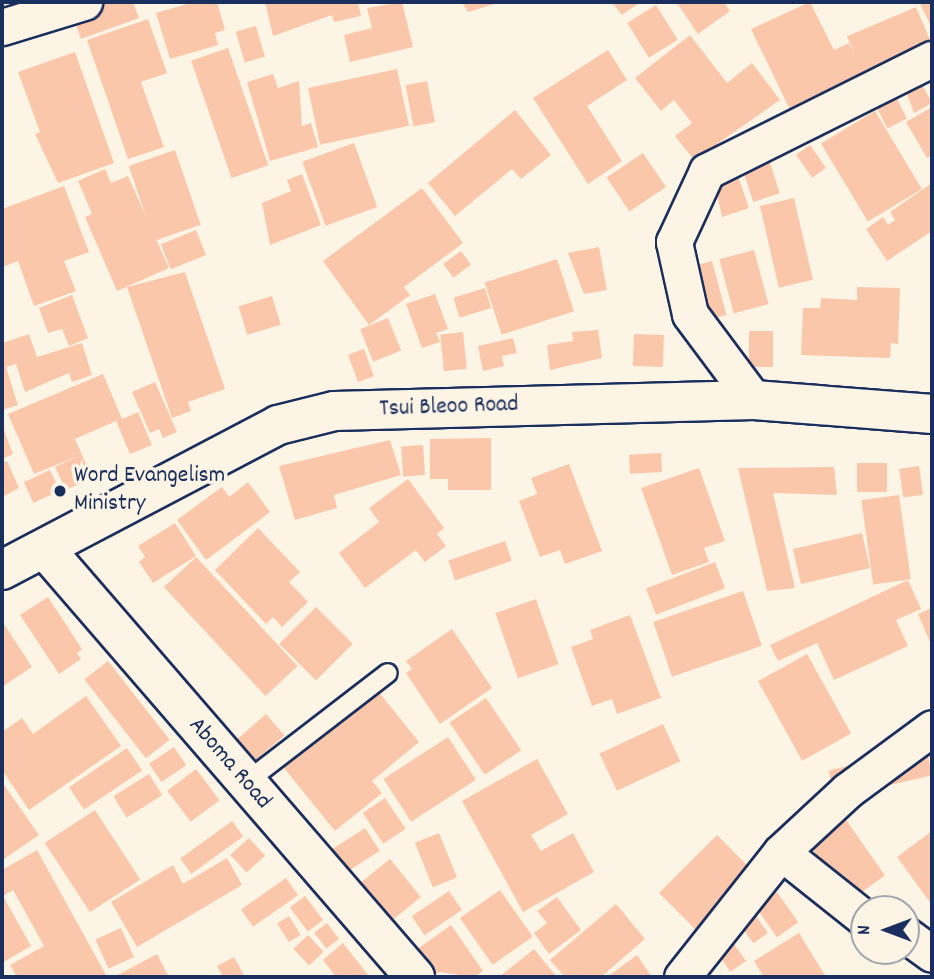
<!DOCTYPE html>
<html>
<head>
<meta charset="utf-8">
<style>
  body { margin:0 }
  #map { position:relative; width:934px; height:979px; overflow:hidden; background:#fcf5e5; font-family:Dekko,sans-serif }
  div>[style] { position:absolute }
  .building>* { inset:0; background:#fbc7ab; transform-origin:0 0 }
  .roads { filter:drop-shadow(2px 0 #1b2f5e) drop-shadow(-2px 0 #1b2f5e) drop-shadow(0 2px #1b2f5e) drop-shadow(0 -2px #1b2f5e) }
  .service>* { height:18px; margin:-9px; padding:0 9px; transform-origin:9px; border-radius:9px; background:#fcf5e5 }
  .minor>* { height:35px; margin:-17.5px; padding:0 17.5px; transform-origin:17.5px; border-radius:17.5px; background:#fcf5e5 }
  .tertiary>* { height:38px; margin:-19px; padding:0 19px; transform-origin:19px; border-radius:19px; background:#fcf5e5 }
  .dots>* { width:19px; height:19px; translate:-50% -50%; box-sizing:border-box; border:4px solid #fcf5e5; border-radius:50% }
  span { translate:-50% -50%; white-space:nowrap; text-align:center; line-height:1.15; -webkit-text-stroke:7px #fcf5e5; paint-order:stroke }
  .street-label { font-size:24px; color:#1b2f5e }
  .poi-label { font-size:24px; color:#1b2f5e }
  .left { translate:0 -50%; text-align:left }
  .frame { position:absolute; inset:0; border:4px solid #1b2f5e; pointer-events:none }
  .north { position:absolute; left:850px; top:895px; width:70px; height:70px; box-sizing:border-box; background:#fcf5e5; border:2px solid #a2a6af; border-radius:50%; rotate:270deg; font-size:19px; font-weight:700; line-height:28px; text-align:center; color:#1b2f5e }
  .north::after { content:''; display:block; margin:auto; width:24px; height:32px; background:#1b2f5e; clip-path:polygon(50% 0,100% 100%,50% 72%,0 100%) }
</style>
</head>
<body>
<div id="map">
  <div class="building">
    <div style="clip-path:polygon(113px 2px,133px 2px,139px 18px,81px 39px,72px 13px)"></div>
    <div style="clip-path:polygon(194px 2px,217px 2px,225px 30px,215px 33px,218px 45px,170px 59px,156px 13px)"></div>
    <div style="clip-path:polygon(265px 2px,358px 2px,361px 16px,334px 22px,332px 15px,273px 36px)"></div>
    <div style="clip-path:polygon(402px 2px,413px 47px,350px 62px,344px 35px,372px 28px,367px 8px)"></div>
    <div style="clip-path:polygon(462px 2px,501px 2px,468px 12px)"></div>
    <div style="clip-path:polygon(612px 2px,641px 2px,622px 15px)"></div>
    <div style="clip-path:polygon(724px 2px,730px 11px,698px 34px,677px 3px)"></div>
    <div style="clip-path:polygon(810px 2px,834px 50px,849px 43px,868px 82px,794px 118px,751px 29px)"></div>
    <div style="clip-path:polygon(919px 2px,932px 2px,932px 28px)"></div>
    <div style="left:656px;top:5px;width:41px;height:34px;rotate:58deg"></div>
    <div style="left:916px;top:7px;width:41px;height:75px;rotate:67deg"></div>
    <div style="clip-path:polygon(148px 19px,167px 73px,141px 82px,164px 147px,128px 159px,87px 40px)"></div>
    <div style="left:256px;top:26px;width:32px;height:21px;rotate:74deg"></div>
    <div style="clip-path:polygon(690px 35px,727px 83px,752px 63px,780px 100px,694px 160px,675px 136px,692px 123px,674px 100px,661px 111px,635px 78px)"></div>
    <div style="left:228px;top:48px;width:124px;height:39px;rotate:71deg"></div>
    <div style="clip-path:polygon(608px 50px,627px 80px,587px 106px,622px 161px,588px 184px,533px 98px)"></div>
    <div style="clip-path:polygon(75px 52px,114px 163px,58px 183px,35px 134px,40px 132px,18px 72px)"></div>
    <div style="left:397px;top:69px;width:58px;height:91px;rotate:78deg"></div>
    <div style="clip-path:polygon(273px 74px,278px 88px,299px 81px,302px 126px,311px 123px,318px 147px,270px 161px,247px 82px)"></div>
    <div style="clip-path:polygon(917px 75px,932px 103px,914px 113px,903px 83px)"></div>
    <div style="left:427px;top:81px;width:42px;height:22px;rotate:79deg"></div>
    <div style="left:892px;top:89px;width:33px;height:22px;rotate:63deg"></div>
    <div style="clip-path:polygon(932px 107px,932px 155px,927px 158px,906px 122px)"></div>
    <div style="clip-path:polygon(515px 110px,551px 155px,521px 179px,512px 169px,455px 216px,428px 183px)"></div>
    <div style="left:875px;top:111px;width:91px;height:63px;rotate:59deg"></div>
    <div style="left:354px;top:143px;width:68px;height:55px;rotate:70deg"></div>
    <div style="left:810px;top:145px;width:28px;height:17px;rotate:55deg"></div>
    <div style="left:175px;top:150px;width:79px;height:49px;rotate:71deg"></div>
    <div style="left:643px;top:153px;width:41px;height:44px;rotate:56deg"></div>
    <div style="left:769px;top:160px;width:35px;height:28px;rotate:72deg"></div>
    <div style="clip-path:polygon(105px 169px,111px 183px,128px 176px,169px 268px,117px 291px,85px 217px,92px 214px,78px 181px)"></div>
    <div style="clip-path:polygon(302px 174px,321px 225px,270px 245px,262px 203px,291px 191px,287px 180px)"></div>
    <div style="clip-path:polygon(738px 176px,749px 208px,722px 217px,715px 184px)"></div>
    <div style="clip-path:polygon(932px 183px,932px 231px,887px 261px,866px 229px,883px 217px,888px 225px,895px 220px,890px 212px)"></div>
    <div style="clip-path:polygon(64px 186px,89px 252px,64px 261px,76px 291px,34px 306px,18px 261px,2px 267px,2px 209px)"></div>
    <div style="clip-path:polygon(422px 188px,463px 243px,404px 287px,410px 295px,369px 325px,323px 261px)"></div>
    <div style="left:794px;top:198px;width:84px;height:35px;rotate:77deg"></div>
    <div style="left:196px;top:230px;width:27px;height:38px;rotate:68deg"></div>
    <div style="clip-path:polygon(599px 247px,607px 290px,584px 294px,568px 253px)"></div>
    <div style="left:754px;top:250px;width:56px;height:36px;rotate:75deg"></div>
    <div style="left:461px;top:251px;width:17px;height:22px;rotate:54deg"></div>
    <div style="left:557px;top:259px;width:55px;height:76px;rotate:72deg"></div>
    <div style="left:712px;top:261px;width:56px;height:29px;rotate:75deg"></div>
    <div style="clip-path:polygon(185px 272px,225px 389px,188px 402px,191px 411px,172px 418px,127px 287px)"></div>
    <div style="clip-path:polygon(857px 287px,900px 288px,898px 344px,891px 343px,890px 358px,801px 355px,803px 308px,820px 308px,821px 298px,857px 300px)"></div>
    <div style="left:485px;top:288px;width:21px;height:33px;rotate:73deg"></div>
    <div style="clip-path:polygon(435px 294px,448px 329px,436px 333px,440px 342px,422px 348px,406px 304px)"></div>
    <div style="clip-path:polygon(72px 295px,88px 338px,69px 346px,62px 329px,48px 333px,39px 308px)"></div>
    <div style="left:272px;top:296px;width:30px;height:35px;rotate:73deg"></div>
    <div style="left:388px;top:318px;width:35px;height:30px;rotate:68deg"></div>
    <div style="clip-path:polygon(598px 330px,602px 358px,550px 370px,547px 345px,573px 341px,572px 332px)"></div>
    <div style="left:749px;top:331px;width:24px;height:36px"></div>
    <div style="left:463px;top:332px;width:37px;height:23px;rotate:84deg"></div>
    <div style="clip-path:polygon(29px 334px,37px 357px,82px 343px,92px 375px,72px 382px,69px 373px,25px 392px,16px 364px,6px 367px,18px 405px,2px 410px,2px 343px)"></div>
    <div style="left:634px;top:334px;width:30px;height:32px;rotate:2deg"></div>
    <div style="clip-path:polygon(513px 338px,517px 353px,502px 356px,504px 366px,483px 371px,478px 346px)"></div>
    <div style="left:364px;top:349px;width:29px;height:17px;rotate:70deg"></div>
    <div style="clip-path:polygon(103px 374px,122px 419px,138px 412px,152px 445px,130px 454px,116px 421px,75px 439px,92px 478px,66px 490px,55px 467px,78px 456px,34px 474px,8px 414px)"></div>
    <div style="clip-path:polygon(155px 382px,177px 432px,163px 438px,159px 429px,150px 433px,132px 392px)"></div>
    <div style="clip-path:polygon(2px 425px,13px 454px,2px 459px)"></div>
    <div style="clip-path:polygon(491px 438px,491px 490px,448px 490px,448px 479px,430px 479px,430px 439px)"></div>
    <div style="clip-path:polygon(390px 440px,401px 475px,334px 495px,337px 508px,295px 520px,279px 466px)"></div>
    <div style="left:423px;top:445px;width:30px;height:22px;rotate:86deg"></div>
    <div style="left:661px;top:453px;width:19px;height:32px;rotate:87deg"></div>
    <div style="clip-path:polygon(7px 461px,19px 488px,2px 497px,2px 463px)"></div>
    <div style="left:887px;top:463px;width:29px;height:30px;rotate:90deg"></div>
    <div style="clip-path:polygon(569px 464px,602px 551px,565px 564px,560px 550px,540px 557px,519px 501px,537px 494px,531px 478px)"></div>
    <div style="left:919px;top:466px;width:29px;height:20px;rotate:82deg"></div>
    <div style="clip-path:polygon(834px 467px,837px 495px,773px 493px,795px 588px,767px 591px,738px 468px)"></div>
    <div style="clip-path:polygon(699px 468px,725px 541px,704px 548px,709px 562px,672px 575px,641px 488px)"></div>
    <div style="left:50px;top:470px;width:23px;height:29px;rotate:65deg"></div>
    <div style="clip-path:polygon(408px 479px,444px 528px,437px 534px,446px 546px,425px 562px,416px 550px,365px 588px,339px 553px,379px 522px,369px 508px)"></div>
    <div style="clip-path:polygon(248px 482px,270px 512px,206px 560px,177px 520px,222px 487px,229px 497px)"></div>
    <div style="left:899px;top:495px;width:85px;height:38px;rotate:82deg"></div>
    <div style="clip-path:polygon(175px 523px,196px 556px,153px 583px,139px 562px,145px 557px,138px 546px)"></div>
    <div style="clip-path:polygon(258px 528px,300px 572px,289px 582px,308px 602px,282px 627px,273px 617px,266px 624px,215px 570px)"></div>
    <div style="left:862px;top:533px;width:36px;height:71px;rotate:77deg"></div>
    <div style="left:505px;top:541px;width:21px;height:60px;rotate:71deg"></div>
    <div style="left:196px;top:557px;width:149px;height:44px;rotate:47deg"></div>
    <div style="left:715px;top:562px;width:28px;height:74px;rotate:69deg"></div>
    <div style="clip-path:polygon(908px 580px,921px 609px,896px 620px,908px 646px,834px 680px,817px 643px,778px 661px,770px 645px)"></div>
    <div style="left:743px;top:591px;width:58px;height:95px;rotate:71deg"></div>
    <div style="clip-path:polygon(48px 597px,82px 649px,77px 653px,81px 659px,59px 674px,20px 615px)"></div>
    <div style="left:536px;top:599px;width:69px;height:43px;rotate:71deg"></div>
    <div style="left:316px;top:607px;width:52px;height:52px;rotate:45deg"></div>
    <div style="clip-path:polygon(932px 608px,932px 647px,918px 614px)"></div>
    <div style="clip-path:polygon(630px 615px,661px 698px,617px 714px,612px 699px,592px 706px,571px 647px,593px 639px,590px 630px)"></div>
    <div style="clip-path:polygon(2px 621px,32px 667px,2px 687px)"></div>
    <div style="clip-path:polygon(452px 629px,492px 688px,440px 724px,406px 673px,412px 669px,406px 661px)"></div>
    <div style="left:807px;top:654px;width:91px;height:56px;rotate:61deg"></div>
    <div style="left:108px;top:661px;width:100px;height:30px;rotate:52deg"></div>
    <div style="clip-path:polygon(378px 691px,419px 742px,372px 781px,382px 793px,335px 831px,284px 768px)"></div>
    <div style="clip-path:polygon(86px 696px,121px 746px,29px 810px,2px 770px,2px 732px,22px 718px,33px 734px)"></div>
    <div style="left:486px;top:698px;width:63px;height:44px;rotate:56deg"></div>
    <div style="left:266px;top:714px;width:28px;height:41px;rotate:49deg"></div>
    <div style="left:663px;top:724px;width:41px;height:70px;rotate:65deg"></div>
    <div style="left:448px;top:737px;width:51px;height:77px;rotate:57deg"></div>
    <div style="left:174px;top:747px;width:22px;height:30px;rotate:56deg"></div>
    <div style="left:127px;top:748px;width:27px;height:70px;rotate:56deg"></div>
    <div style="left:926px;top:748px;width:28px;height:100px;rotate:77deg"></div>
    <div style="clip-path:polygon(537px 759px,568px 814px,531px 835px,541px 851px,573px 833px,594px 872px,523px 912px,462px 801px)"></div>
    <div style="left:196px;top:769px;width:39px;height:36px;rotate:53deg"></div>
    <div style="left:149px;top:774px;width:25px;height:42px;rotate:58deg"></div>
    <div style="clip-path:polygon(2px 782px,39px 835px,4px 859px,2px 856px)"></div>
    <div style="left:385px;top:798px;width:37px;height:27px;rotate:56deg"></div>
    <div style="left:95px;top:810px;width:83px;height:60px;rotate:57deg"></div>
    <div style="left:842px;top:814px;width:75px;height:44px;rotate:55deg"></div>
    <div style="left:232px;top:821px;width:19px;height:64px;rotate:54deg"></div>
    <div style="left:365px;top:828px;width:27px;height:42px;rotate:57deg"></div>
    <div style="clip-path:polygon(932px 831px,932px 905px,897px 857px)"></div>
    <div style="left:439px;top:833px;width:48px;height:26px;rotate:68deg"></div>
    <div style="left:717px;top:835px;width:52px;height:82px;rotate:45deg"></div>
    <div style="left:249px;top:838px;width:24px;height:25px;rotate:48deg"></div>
    <div style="clip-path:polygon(37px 850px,106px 975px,103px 977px,17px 977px,10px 965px,44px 946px,13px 890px,3px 896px,31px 946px,2px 963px,2px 870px)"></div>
    <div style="clip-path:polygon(227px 858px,242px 885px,137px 947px,111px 902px,173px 865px,183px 884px)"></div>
    <div style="left:390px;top:859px;width:49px;height:39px;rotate:51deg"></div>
    <div style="left:286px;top:878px;width:21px;height:55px;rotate:55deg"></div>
    <div style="left:500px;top:890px;width:57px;height:49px;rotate:55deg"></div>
    <div style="left:449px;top:891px;width:23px;height:45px;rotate:56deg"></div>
    <div style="left:777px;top:892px;width:37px;height:26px;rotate:55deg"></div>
    <div style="left:305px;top:896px;width:30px;height:19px;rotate:53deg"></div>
    <div style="clip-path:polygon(557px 897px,581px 930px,549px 954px,534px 933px,547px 923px,537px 911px)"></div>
    <div style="clip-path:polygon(616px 904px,645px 939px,601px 977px,565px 977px,550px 960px)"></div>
    <div style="left:749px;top:906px;width:33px;height:18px;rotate:55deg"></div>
    <div style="left:289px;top:916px;width:22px;height:14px;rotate:58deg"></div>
    <div style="left:327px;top:923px;width:20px;height:16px;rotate:53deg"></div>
    <div style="clip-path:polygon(451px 925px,483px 971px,474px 977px,439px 972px,432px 977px,412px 953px)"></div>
    <div style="left:121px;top:928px;width:32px;height:28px;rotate:66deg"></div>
    <div style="clip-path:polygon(799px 933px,826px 977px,764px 977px,754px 961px)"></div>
    <div style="left:308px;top:935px;width:23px;height:20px;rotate:47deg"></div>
    <div style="left:730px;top:938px;width:28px;height:19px;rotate:55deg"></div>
    <div style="clip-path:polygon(343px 943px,368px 975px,366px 977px,336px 977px,323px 960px)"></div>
    <div style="clip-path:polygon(534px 949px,557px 977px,499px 977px)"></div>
    <div style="clip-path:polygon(157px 954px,169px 977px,114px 977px)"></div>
    <div style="clip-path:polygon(637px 955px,652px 977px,607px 977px)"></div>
    <div style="clip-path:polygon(234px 957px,245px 977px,223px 977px,217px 966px)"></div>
  </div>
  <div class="roads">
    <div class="service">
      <div style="left:245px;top:783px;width:180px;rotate:-37.6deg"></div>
    </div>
    <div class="minor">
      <div style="left:2px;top:27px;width:86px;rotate:-17deg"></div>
      <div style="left:754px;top:400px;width:107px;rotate:-126.7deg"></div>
      <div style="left:690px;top:314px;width:74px;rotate:-102.5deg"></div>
      <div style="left:674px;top:242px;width:78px;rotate:-65.1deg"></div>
      <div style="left:707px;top:171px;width:251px;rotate:-26.5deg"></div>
      <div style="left:781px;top:852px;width:106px;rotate:38.5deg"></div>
      <div style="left:906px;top:935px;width:32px;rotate:36deg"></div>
      <div style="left:682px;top:977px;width:159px;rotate:-51.6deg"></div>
      <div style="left:781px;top:852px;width:91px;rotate:-42.8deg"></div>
      <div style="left:848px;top:790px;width:104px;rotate:-36.4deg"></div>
    </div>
    <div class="tertiary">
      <div style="left:45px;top:549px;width:566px;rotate:49.16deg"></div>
      <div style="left:2px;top:570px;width:312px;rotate:-27.7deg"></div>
      <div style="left:278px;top:425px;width:58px;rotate:-14deg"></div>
      <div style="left:334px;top:411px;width:420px;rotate:-1.5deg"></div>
      <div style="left:754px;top:400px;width:179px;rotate:4.5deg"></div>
    </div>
  </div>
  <div class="dots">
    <div style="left:60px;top:491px;background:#1b2f5e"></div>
  </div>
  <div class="street-label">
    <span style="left:449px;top:408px;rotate:-2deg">Tsui Bleoo Road</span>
    <span style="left:229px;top:764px;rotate:49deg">Aboma Road</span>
  </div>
  <div class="poi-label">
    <span class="left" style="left:74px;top:491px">Word Evangelism<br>Ministry</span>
  </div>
  <div class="frame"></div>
  <div class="north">N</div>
</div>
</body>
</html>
